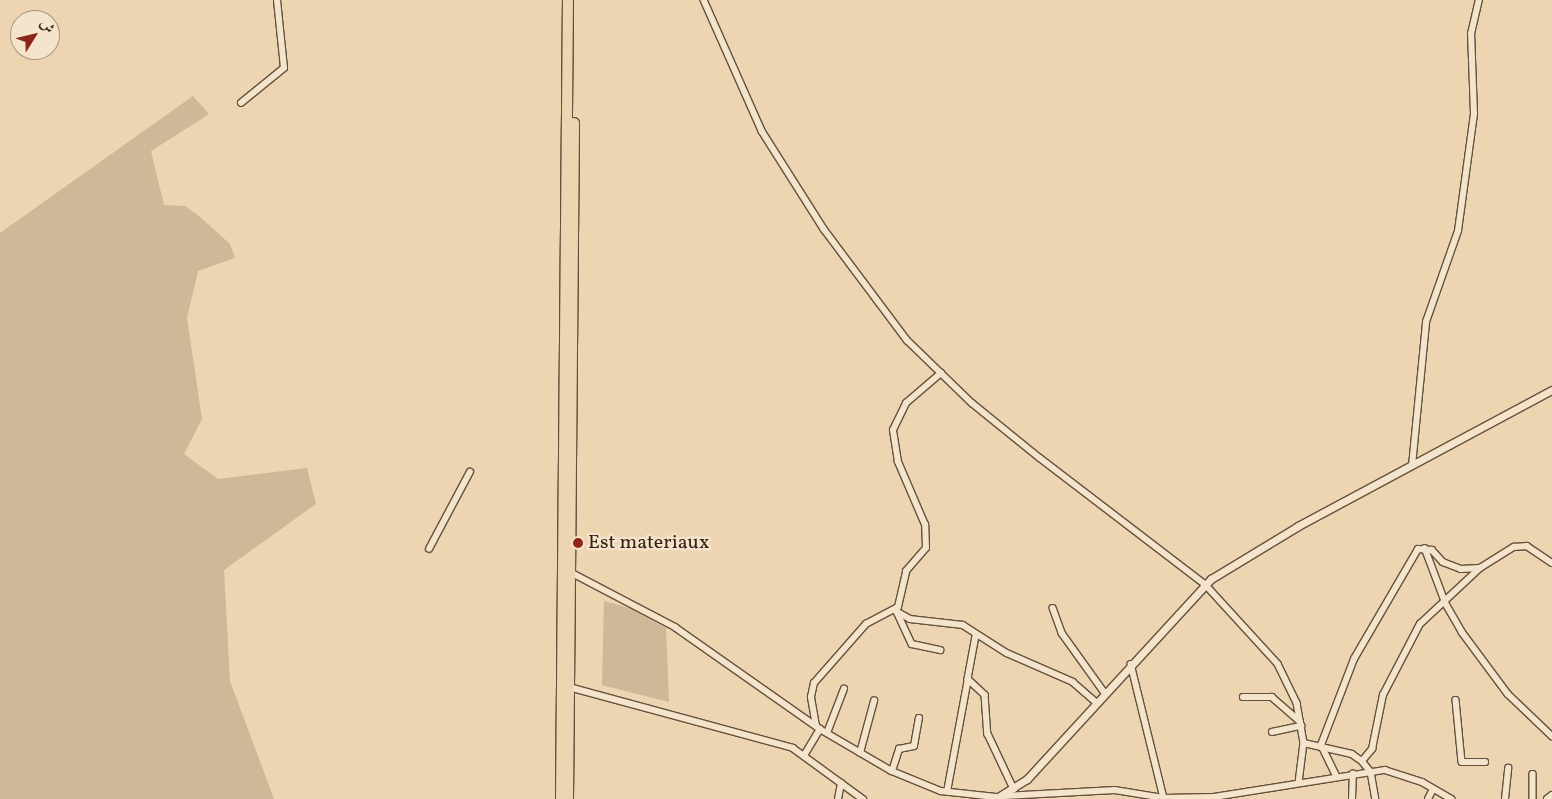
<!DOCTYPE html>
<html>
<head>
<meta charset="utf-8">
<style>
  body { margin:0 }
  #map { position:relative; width:1552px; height:799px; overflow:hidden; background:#eed5b1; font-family:Vollkorn,Amiri,serif }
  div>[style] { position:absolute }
  .green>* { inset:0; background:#cfb797 }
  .roads { filter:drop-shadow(1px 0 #65503d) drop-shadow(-1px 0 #65503d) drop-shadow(0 1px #65503d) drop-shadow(0 -1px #65503d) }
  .minor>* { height:5.5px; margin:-2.75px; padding:0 2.75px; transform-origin:2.75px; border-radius:2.75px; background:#f4e4cc }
  .tertiary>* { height:7px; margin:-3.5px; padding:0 3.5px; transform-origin:3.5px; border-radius:3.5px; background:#f4e4cc }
  .trunk>* { height:10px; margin:-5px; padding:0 5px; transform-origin:5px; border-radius:5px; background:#eed5b1 }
  .dots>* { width:14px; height:14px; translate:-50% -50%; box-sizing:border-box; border:2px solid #f4e4cc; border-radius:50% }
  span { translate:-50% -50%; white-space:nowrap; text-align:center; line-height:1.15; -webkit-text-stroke:4.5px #f4e4cc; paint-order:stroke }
  .poi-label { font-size:20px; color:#372416 }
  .left { translate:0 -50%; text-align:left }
  .north { position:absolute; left:10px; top:10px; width:50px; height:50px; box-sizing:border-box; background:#f4e4cc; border:1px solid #a89783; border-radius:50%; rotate:54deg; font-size:14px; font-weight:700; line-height:20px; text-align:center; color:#372416 }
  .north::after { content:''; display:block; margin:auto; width:18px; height:22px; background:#8f2418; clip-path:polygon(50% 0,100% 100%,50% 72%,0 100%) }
</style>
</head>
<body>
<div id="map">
  <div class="green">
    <div style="clip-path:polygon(193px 96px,209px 114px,151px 151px,164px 205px,185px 206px,199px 216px,230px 244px,235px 258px,198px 271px,187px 318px,202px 419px,184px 454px,218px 479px,307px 468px,316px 504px,224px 570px,230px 681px,274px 799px,0 799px,0 233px)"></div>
    <div style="clip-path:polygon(604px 601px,629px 608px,666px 628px,669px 702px,602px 685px)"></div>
  </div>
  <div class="roads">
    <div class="minor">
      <div style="left:704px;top:0;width:143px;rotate:66.1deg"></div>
      <div style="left:762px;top:131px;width:116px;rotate:57.7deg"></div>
      <div style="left:824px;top:229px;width:139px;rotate:53.2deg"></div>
      <div style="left:907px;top:340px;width:91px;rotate:44.1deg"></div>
      <div style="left:972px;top:403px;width:87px;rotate:39deg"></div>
      <div style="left:1040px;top:458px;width:208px;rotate:37.4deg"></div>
      <div style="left:1205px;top:584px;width:108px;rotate:47.6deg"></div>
      <div style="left:1278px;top:664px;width:43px;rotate:64deg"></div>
      <div style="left:1297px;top:703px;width:41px;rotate:80.1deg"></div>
      <div style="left:1304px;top:743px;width:40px;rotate:97.1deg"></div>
      <div style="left:241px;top:103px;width:55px;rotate:-39.1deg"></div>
      <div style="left:284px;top:68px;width:68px;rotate:-95.9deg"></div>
      <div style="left:1412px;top:466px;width:145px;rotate:-84.4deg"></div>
      <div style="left:1426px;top:322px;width:96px;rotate:-70.6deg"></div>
      <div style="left:1458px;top:231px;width:118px;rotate:-82.2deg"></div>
      <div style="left:1474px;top:114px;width:80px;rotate:-92.1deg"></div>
      <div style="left:1471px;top:34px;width:35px;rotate:-77deg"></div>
      <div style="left:1425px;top:548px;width:60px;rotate:69.4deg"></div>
      <div style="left:1446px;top:604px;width:32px;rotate:60deg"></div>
      <div style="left:1462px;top:632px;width:77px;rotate:53.4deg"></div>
      <div style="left:1508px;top:694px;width:61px;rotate:43.7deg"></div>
      <div style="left:429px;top:549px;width:87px;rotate:-62deg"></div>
      <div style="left:570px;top:572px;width:119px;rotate:27.6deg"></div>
      <div style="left:675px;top:627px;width:177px;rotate:35.1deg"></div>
      <div style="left:820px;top:729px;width:83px;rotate:30.3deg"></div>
      <div style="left:892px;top:771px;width:53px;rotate:22.2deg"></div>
      <div style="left:941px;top:791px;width:55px;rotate:6.2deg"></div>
      <div style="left:1053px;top:608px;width:27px;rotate:70deg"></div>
      <div style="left:1062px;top:633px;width:74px;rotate:54.4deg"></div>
      <div style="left:894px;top:610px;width:18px;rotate:29deg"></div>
      <div style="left:910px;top:619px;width:53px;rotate:6.5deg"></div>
      <div style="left:963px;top:625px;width:52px;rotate:32.5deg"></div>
      <div style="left:1007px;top:653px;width:72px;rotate:23.7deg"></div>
      <div style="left:1073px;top:682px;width:30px;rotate:41deg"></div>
      <div style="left:898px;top:614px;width:33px;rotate:65deg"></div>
      <div style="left:912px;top:644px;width:29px;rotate:12deg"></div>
      <div style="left:976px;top:636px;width:44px;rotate:100.5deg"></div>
      <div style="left:968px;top:679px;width:23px;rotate:43deg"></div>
      <div style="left:985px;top:695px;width:39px;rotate:86deg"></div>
      <div style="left:988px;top:734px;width:61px;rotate:64.7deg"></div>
      <div style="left:1131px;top:664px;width:138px;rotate:76.2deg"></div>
      <div style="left:569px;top:687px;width:232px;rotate:15.2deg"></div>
      <div style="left:793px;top:748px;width:87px;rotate:36.1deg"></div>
      <div style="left:1243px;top:697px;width:29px"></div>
      <div style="left:1272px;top:697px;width:37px;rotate:41deg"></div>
      <div style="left:1456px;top:700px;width:62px;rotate:84.5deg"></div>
      <div style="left:1462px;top:762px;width:23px"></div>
      <div style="left:816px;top:726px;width:29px;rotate:-100deg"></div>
      <div style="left:811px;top:697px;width:14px;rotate:-78deg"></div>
      <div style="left:814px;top:683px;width:79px;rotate:-48.6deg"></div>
      <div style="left:866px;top:624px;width:36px;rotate:-28deg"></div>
      <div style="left:898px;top:607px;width:37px;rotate:-77deg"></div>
      <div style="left:906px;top:571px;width:30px;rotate:-49deg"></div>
      <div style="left:926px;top:548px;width:23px;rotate:-92deg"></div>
      <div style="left:925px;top:525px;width:69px;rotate:-113.2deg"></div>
      <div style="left:898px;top:462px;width:32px;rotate:-99deg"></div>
      <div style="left:893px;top:430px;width:30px;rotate:-64deg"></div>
      <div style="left:906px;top:403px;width:46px;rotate:-40.6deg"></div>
      <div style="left:1272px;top:732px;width:30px;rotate:-12deg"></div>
      <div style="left:827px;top:733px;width:47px;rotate:-68.9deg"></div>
      <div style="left:1304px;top:743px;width:49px;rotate:12.9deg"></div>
      <div style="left:1352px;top:754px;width:12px;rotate:35deg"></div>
      <div style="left:1362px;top:761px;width:14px;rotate:51deg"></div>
      <div style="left:1371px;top:772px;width:27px;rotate:80deg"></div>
      <div style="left:860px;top:753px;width:54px;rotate:-74.9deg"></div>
      <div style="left:805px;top:754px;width:29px;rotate:-59deg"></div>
      <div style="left:1362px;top:761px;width:16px;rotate:-50deg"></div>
      <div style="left:1372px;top:749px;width:55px;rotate:-78.5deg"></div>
      <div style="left:1383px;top:695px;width:80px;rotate:-62.5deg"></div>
      <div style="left:1420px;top:624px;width:82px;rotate:-43deg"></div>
      <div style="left:892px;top:771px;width:23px;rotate:-72deg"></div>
      <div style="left:899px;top:749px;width:15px;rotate:-11deg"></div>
      <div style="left:914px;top:746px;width:28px;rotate:-80deg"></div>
      <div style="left:1533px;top:774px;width:25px;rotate:90deg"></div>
      <div style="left:1336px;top:776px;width:34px;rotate:-116deg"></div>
      <div style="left:1321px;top:745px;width:92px;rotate:-69deg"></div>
      <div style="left:1354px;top:659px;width:127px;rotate:-59.8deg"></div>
      <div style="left:1418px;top:549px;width:14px;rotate:4deg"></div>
      <div style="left:1432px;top:550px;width:16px;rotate:47deg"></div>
      <div style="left:1443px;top:562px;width:19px;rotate:21deg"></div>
      <div style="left:1461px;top:569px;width:19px;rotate:-3deg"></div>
      <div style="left:1480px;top:568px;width:40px;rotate:-32deg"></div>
      <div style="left:1514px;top:547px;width:13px;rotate:-4deg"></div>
      <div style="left:1527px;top:546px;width:30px;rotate:34deg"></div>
      <div style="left:947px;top:792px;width:115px;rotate:-79.5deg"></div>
      <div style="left:1004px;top:796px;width:111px;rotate:-3.1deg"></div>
      <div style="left:1115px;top:790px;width:50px;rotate:9.3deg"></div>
      <div style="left:1164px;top:798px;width:50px;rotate:-1.1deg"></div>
      <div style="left:1214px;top:797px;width:173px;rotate:-9deg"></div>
      <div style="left:1385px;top:770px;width:39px;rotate:18deg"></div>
      <div style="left:1422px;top:782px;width:34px;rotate:30deg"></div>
      <div style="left:838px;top:799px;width:16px;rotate:-79deg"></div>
      <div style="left:1352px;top:799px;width:25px;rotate:-88deg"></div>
      <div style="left:1428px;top:799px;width:11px;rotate:-63deg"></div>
      <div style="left:1505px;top:799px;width:31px;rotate:-84deg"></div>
      <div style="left:1547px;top:799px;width:6px;rotate:-39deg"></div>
    </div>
    <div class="tertiary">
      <div style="left:995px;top:799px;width:38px;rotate:-32deg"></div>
      <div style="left:1027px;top:779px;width:272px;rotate:-47.4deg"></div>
      <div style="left:1211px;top:579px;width:102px;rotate:-31.3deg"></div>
      <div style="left:1298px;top:526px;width:288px;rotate:-28.2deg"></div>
    </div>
    <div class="trunk">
      <div style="left:561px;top:799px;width:799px;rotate:-89.5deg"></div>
      <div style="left:568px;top:799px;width:676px;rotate:-89.49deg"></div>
    </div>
  </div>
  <div class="dots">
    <div style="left:578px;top:543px;background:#8f2418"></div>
  </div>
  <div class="poi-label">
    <span class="left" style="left:588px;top:543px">Est materiaux</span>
  </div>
  <div class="north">ش</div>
</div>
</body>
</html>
